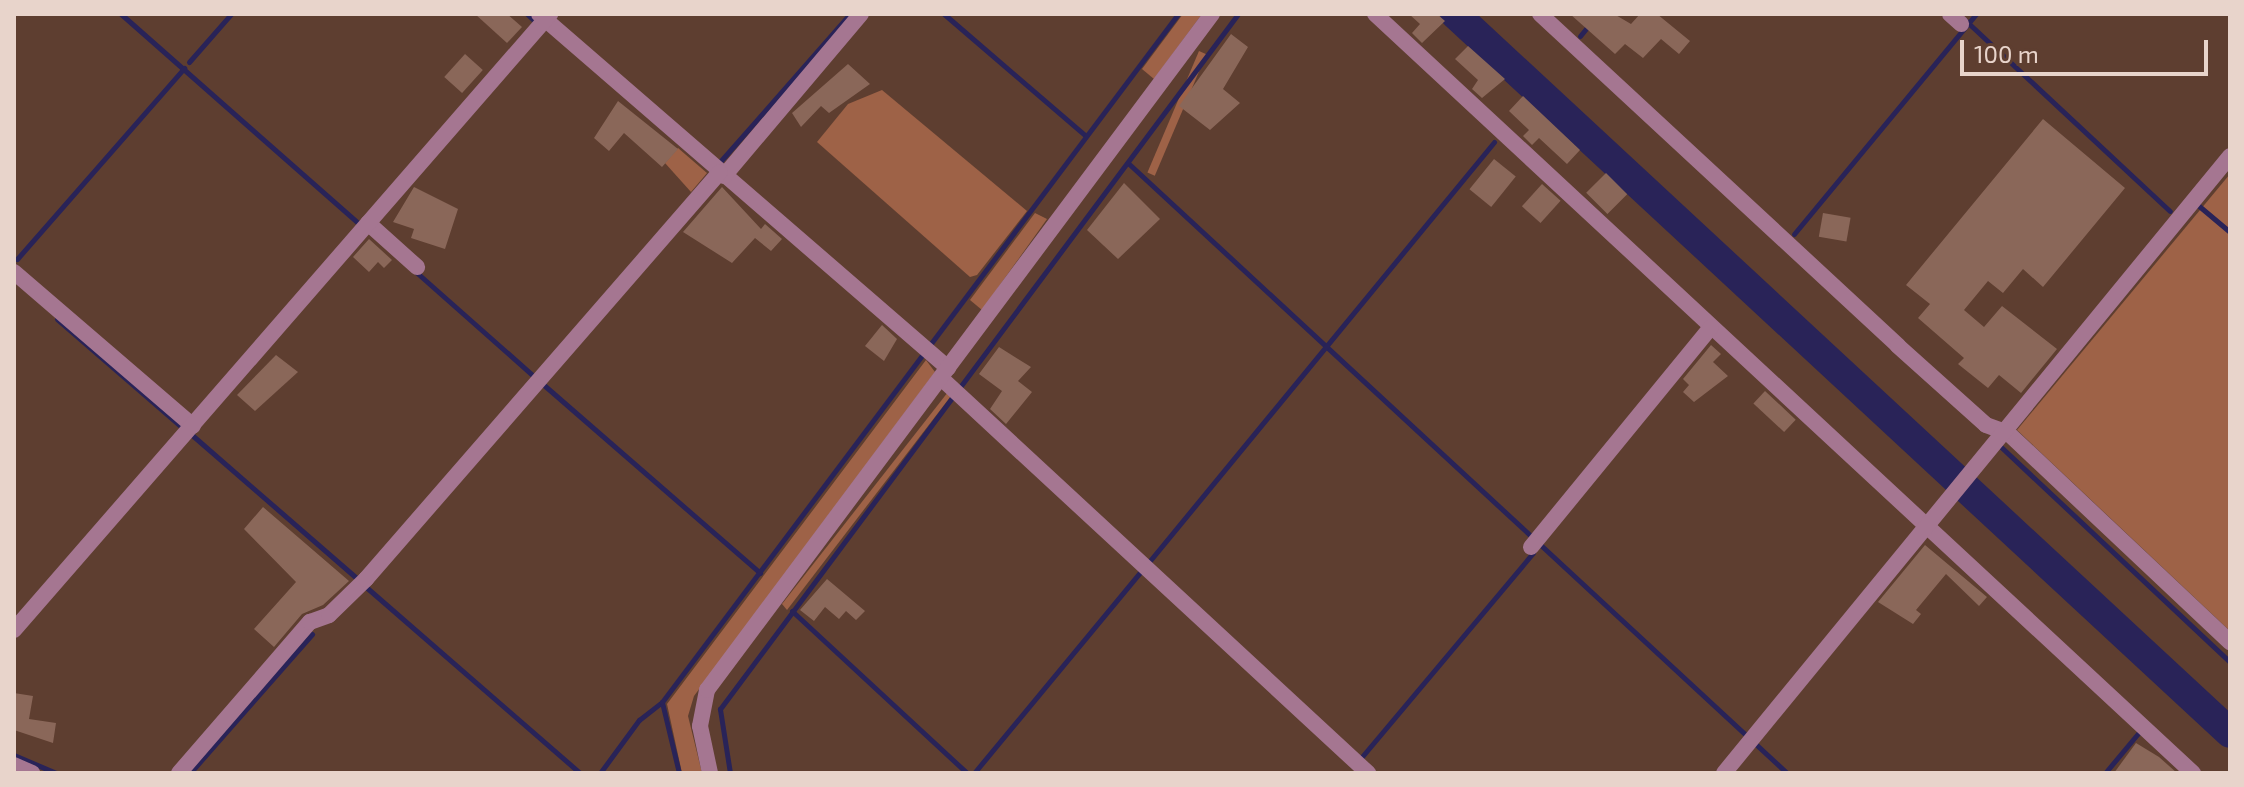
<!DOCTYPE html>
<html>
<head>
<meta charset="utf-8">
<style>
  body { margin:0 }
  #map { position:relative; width:2244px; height:787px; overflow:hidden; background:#5e3e30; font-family:"Exo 2",sans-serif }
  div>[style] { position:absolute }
  .green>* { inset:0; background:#9e6247; transform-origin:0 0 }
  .stream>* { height:5px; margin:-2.5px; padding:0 2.5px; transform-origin:2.5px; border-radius:2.5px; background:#292358 }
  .river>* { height:30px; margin:-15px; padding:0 15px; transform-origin:15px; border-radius:15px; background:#292358 }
  .building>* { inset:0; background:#8a6759; transform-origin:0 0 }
  .minor>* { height:16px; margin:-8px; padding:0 8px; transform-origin:8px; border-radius:8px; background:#a57691 }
  .tertiary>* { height:16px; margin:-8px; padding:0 8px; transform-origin:8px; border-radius:8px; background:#a57691 }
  span { translate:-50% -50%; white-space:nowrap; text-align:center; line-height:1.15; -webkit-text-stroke:6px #5e3e30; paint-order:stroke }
  .frame { position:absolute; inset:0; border:16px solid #e8d4cb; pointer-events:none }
  .scale { position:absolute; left:1960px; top:40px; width:248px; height:36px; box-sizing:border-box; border:4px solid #e8d4cb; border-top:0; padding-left:10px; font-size:24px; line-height:28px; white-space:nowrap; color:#e8d4cb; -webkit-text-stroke:6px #5e3e30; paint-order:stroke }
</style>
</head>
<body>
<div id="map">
  <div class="green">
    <div style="clip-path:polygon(1183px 14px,1202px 14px,1154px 79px,1142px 69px)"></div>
    <div style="left:1199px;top:51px;width:8px;height:132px;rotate:23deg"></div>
    <div style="clip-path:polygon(882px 90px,1027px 211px,977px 275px,970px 277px,817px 142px,848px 104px)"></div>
    <div style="clip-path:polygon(678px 148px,707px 173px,691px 192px,665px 163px)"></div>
    <div style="clip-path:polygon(2230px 174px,2230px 631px,2017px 430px)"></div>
    <div style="clip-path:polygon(1035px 213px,1047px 219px,982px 310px,970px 300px)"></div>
    <div style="clip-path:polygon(926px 360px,935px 372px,694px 696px,688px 716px,702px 773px,682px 773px,667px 704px)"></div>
    <div style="clip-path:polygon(948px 392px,951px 396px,787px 610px,782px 604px)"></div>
  </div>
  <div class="stream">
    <div style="left:121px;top:14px;width:319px;rotate:41.4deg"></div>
    <div style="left:527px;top:14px;width:12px;rotate:42deg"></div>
    <div style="left:944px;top:14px;width:187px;rotate:40.7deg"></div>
    <div style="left:1965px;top:20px;width:280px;rotate:43deg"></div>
    <div style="left:1580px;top:36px;width:28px;rotate:-51deg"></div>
    <div style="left:189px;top:62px;width:64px;rotate:-48.8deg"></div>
    <div style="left:1128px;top:163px;width:898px;rotate:42.79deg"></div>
    <div style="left:718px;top:164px;width:200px;rotate:-48.7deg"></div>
    <div style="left:2199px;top:206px;width:40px;rotate:40deg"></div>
    <div style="left:1794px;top:234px;width:286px;rotate:-50.4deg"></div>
    <div style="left:17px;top:259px;width:254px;rotate:-48.8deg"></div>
    <div style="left:416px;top:272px;width:160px;rotate:41.5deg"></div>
    <div style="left:57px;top:319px;width:168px;rotate:40.9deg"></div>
    <div style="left:545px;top:386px;width:285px;rotate:41deg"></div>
    <div style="left:192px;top:435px;width:221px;rotate:41deg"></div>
    <div style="left:2000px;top:446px;width:316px;rotate:43.2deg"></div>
    <div style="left:1148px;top:563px;width:545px;rotate:-50.58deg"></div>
    <div style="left:366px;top:587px;width:284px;rotate:41deg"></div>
    <div style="left:792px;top:611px;width:238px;rotate:42.8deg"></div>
    <div style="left:14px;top:755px;width:46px;rotate:23.2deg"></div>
    <div style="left:1360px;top:759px;width:269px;rotate:-50deg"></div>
    <div style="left:190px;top:773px;width:185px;rotate:-48.7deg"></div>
    <div style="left:600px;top:773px;width:66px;rotate:-53.7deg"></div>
    <div style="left:639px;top:720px;width:29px;rotate:-38deg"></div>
    <div style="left:679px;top:773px;width:73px;rotate:-103.5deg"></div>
    <div style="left:662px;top:702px;width:860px;rotate:-53.13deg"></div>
    <div style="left:730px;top:773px;width:65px;rotate:-98.9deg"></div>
    <div style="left:720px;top:709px;width:867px;rotate:-53.3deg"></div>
    <div style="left:974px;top:773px;width:262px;rotate:-50.4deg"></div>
    <div style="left:2105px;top:773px;width:55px;rotate:-50.2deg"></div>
  </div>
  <div class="river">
    <div style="left:1455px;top:14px;width:1057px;rotate:42.85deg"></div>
  </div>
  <div class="building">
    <div style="clip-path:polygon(475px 14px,507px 14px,522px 27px,507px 43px)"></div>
    <div style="clip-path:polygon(1409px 14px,1437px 14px,1445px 21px,1422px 43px,1412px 33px,1420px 24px)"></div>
    <div style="clip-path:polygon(1570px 14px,1614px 14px,1631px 24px,1640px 14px,1657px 14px,1690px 41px,1679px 54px,1661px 39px,1643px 58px,1625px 44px,1615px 54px)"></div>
    <div style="clip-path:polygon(1231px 34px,1248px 47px,1223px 89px,1240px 103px,1210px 130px,1179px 106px)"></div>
    <div style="clip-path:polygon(1468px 46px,1505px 79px,1482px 98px,1472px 89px,1478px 80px,1455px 59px)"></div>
    <div style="left:465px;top:54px;width:24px;height:31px;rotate:42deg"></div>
    <div style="clip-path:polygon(848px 64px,870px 84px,829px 113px,821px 106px,801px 127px,792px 113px)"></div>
    <div style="clip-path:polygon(1523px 96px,1580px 150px,1567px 164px,1539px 138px,1532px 145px,1523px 136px,1529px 130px,1509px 111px)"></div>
    <div style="clip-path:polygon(618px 101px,678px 149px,662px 167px,624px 133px,609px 151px,594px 138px)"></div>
    <div style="clip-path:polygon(2043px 119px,2125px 188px,2043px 287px,2023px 269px,2003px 293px,1988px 281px,1964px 310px,1984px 327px,2002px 306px,2057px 349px,2021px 393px,1999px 375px,1988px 388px,1958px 364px,1964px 358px,1918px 318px,1930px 304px,1906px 285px)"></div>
    <div style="left:1494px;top:159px;width:28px;height:39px;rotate:39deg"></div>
    <div style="left:1606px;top:173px;width:30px;height:28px;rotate:45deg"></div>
    <div style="clip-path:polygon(1124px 183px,1160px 219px,1118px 259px,1087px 230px)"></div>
    <div style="left:1542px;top:184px;width:25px;height:30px;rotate:42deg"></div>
    <div style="clip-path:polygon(414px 187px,458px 209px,445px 249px,411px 238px,414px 229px,393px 222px)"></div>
    <div style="clip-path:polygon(722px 187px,761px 229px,765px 224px,782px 239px,771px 251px,755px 238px,732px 263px,683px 232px)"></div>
    <div style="left:1823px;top:213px;width:28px;height:24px;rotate:10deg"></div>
    <div style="clip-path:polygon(369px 239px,392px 260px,384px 268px,378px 262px,369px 272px,353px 257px)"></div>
    <div style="clip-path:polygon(882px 325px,897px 339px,884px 361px,865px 346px)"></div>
    <div style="clip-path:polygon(1711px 345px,1721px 354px,1713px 362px,1728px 376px,1694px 402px,1683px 392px,1689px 385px,1683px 379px)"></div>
    <div style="clip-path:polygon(999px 347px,1031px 367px,1018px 381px,1032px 392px,1006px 424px,990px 409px,1002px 391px,979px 374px)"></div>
    <div style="clip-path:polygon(276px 355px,298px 372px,255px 411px,237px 395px)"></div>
    <div style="left:1765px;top:391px;width:42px;height:17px;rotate:43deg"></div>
    <div style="clip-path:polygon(263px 507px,349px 581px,323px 605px,302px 614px,274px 647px,254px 629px,296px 582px,244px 529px)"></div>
    <div style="clip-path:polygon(1925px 545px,1987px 597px,1979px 606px,1946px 574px,1916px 610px,1921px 614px,1913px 624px,1878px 602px)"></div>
    <div style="clip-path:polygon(827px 579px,865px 611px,856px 620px,846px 611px,839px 619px,825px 607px,814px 621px,800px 610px)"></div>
    <div style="clip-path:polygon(14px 693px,33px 696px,29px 719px,56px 723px,53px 743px,14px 730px)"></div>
    <div style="clip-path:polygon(2136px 743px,2159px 757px,2177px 773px,2114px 773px)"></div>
  </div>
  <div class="minor">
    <div style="left:539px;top:14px;width:541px;rotate:40.88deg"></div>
    <div style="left:1375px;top:14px;width:1116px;rotate:42.86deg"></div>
    <div style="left:1540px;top:14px;width:488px;rotate:42.8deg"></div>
    <div style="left:1898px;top:346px;width:118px;rotate:41.9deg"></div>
    <div style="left:1986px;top:425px;width:23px;rotate:20deg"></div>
    <div style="left:2008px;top:433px;width:305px;rotate:43.3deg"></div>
    <div style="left:1950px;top:14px;width:15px;rotate:42deg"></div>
    <div style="left:724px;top:176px;width:212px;rotate:-49.8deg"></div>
    <div style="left:368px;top:223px;width:66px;rotate:41.9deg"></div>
    <div style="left:14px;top:272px;width:236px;rotate:40.7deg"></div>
    <div style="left:941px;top:378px;width:582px;rotate:42.77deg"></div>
    <div style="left:1531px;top:547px;width:284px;rotate:-50.7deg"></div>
    <div style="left:14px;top:630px;width:817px;rotate:-48.97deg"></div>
    <div style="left:14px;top:765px;width:20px;rotate:24deg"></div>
    <div style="left:179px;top:773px;width:200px;rotate:-49.1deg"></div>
    <div style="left:310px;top:622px;width:20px;rotate:-20deg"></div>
    <div style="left:329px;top:615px;width:52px;rotate:-44.2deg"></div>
    <div style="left:366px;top:579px;width:539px;rotate:-48.98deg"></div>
    <div style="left:1724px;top:773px;width:798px;rotate:-50.64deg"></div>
  </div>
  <div class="tertiary">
    <div style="left:710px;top:773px;width:48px;rotate:-102deg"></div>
    <div style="left:700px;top:726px;width:37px;rotate:-79deg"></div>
    <div style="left:707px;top:690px;width:844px;rotate:-53.24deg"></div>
  </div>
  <div class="frame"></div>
  <div class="scale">100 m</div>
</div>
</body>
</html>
